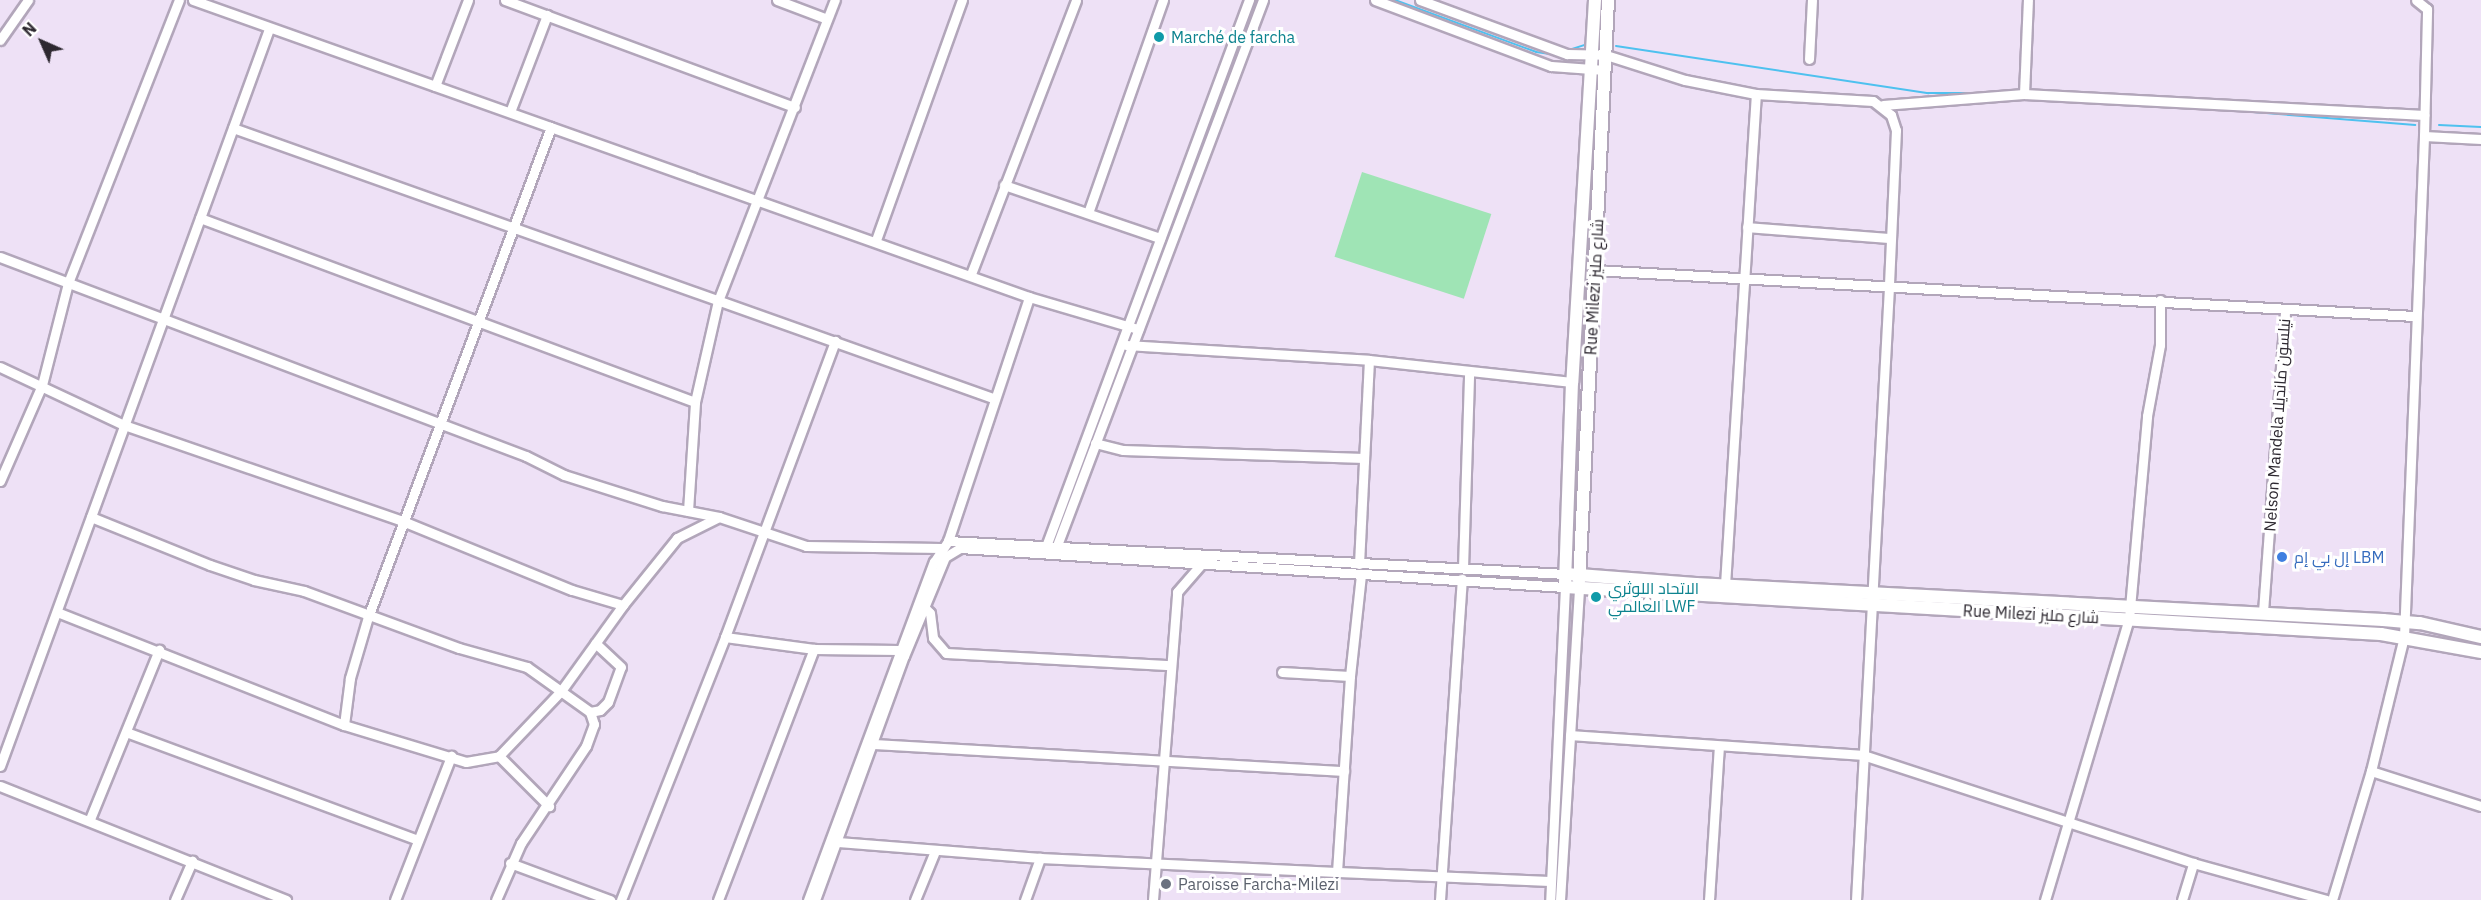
<!DOCTYPE html>
<html>
<head>
<meta charset="utf-8">
<style>
  body { margin:0 }
  #map { position:relative; width:2481px; height:900px; overflow:hidden; background:#eee1f6; font-family:"IBM Plex Sans",Cairo,sans-serif }
  div>[style] { position:absolute }
  .green>* { inset:0; background:#9fe4b5; transform-origin:0 0 }
  .stream>* { height:2px; margin:-1px; padding:0 1px; transform-origin:1px; border-radius:1px; background:#4ec1ef }
  .roads { filter:drop-shadow(2px 0 #b2a6ba) drop-shadow(-2px 0 #b2a6ba) drop-shadow(0 2px #b2a6ba) drop-shadow(0 -2px #b2a6ba) }
  .minor>* { height:9px; margin:-4.5px; padding:0 4.5px; transform-origin:4.5px; border-radius:4.5px; background:#fff }
  .tertiary>* { height:12px; margin:-6px; padding:0 6px; transform-origin:6px; border-radius:6px; background:#fff }
  .dots>* { width:16px; height:16px; translate:-50% -50%; box-sizing:border-box; border:3px solid #fff; border-radius:50% }
  span { translate:-50% -50%; white-space:nowrap; text-align:center; line-height:1.15; -webkit-text-stroke:6px #fff; paint-order:stroke }
  .culture-label { font-size:16px; color:#0d838f }
  .left { translate:0 -50%; text-align:left }
  .street-label { font-size:16px; color:#2d2830 }
  .shop-label { font-size:16px; color:#366cbe }
  .worship-label { font-size:16px; color:#5b616d }
  .north { position:absolute; left:12px; top:12px; width:60px; height:60px; -webkit-text-stroke:4px #fff; paint-order:stroke; rotate:315deg; font-size:16px; font-weight:700; line-height:24px; text-align:center; color:#2d2830 }
  .north::after { content:''; display:block; margin:auto; width:21px; height:27px; background:#2d2830; clip-path:polygon(50% 0,100% 100%,50% 72%,0 100%) }
</style>
</head>
<body>
<div id="map">
  <div class="green">
    <div style="left:1362px;top:172px;width:136px;height:89px;rotate:18deg"></div>
  </div>
  <div class="stream">
    <div style="left:1395px;top:0;width:150px;rotate:20.2deg"></div>
    <div style="left:1536px;top:52px;width:22px;rotate:8deg"></div>
    <div style="left:1616px;top:46px;width:316px;rotate:8.6deg"></div>
    <div style="left:1928px;top:93px;width:48px"></div>
    <div style="left:1569px;top:50px;width:19px;rotate:-18deg"></div>
    <div style="left:2191px;top:107px;width:225px;rotate:4.6deg"></div>
    <div style="left:2439px;top:125px;width:42px;rotate:2.7deg"></div>
  </div>
  <div class="roads">
    <div class="minor">
      <div style="left:193px;top:0;width:887px;rotate:19.56deg"></div>
      <div style="left:1029px;top:297px;width:114px;rotate:16.4deg"></div>
      <div style="left:505px;top:0;width:309px;rotate:20.3deg"></div>
      <div style="left:777px;top:0;width:53px;rotate:20.8deg"></div>
      <div style="left:1375px;top:0;width:188px;rotate:20.6deg"></div>
      <div style="left:1551px;top:66px;width:54px;rotate:4.2deg"></div>
      <div style="left:1420px;top:0;width:157px;rotate:20.2deg"></div>
      <div style="left:1567px;top:54px;width:39px;rotate:1deg"></div>
      <div style="left:1606px;top:55px;width:83px;rotate:17.6deg"></div>
      <div style="left:1685px;top:80px;width:72px;rotate:11.2deg"></div>
      <div style="left:1756px;top:94px;width:117px;rotate:3.4deg"></div>
      <div style="left:1873px;top:101px;width:23px;rotate:38deg"></div>
      <div style="left:1891px;top:115px;width:16px;rotate:72deg"></div>
      <div style="left:1896px;top:130px;width:157px;rotate:92.6deg"></div>
      <div style="left:1889px;top:287px;width:614px;rotate:93.08deg"></div>
      <div style="left:0;top:40px;width:49px;rotate:-55deg"></div>
      <div style="left:1809px;top:59px;width:59px;rotate:-87.1deg"></div>
      <div style="left:435px;top:86px;width:92px;rotate:-69deg"></div>
      <div style="left:2024px;top:94px;width:94px;rotate:-87.6deg"></div>
      <div style="left:1883px;top:105px;width:141px;rotate:-4.5deg"></div>
      <div style="left:2024px;top:94px;width:401px;rotate:3deg"></div>
      <div style="left:510px;top:112px;width:104px;rotate:-69.1deg"></div>
      <div style="left:233px;top:128px;width:807px;rotate:19.56deg"></div>
      <div style="left:2424px;top:136px;width:57px;rotate:3deg"></div>
      <div style="left:1004px;top:185px;width:165px;rotate:18.8deg"></div>
      <div style="left:1088px;top:213px;width:226px;rotate:-70.6deg"></div>
      <div style="left:200px;top:218px;width:528px;rotate:20.39deg"></div>
      <div style="left:1747px;top:227px;width:144px;rotate:4.4deg"></div>
      <div style="left:876px;top:240px;width:255px;rotate:-70.3deg"></div>
      <div style="left:0;top:257px;width:562px;rotate:20.72deg"></div>
      <div style="left:526px;top:456px;width:42px;rotate:26.6deg"></div>
      <div style="left:564px;top:475px;width:103px;rotate:17.6deg"></div>
      <div style="left:662px;top:506px;width:58px;rotate:10.9deg"></div>
      <div style="left:1594px;top:270px;width:822px;rotate:3.21deg"></div>
      <div style="left:971px;top:274px;width:293px;rotate:-69deg"></div>
      <div style="left:1126px;top:345px;width:243px;rotate:3.5deg"></div>
      <div style="left:1369px;top:360px;width:204px;rotate:6.2deg"></div>
      <div style="left:0;top:367px;width:137px;rotate:25.1deg"></div>
      <div style="left:124px;top:425px;width:297px;rotate:19deg"></div>
      <div style="left:405px;top:522px;width:180px;rotate:22.2deg"></div>
      <div style="left:572px;top:590px;width:53px;rotate:16.4deg"></div>
      <div style="left:623px;top:605px;width:86px;rotate:-51.1deg"></div>
      <div style="left:677px;top:538px;width:47px;rotate:-26.6deg"></div>
      <div style="left:719px;top:517px;width:92px;rotate:18.4deg"></div>
      <div style="left:806px;top:546px;width:135px;rotate:0.8deg"></div>
      <div style="left:1095px;top:443px;width:29px;rotate:14deg"></div>
      <div style="left:1123px;top:450px;width:241px;rotate:1.9deg"></div>
      <div style="left:0;top:481px;width:105px;rotate:-66.4deg"></div>
      <div style="left:42px;top:385px;width:105px;rotate:-75.7deg"></div>
      <div style="left:68px;top:283px;width:304px;rotate:-68.6deg"></div>
      <div style="left:688px;top:511px;width:109px;rotate:-86.3deg"></div>
      <div style="left:695px;top:402px;width:104px;rotate:-77.2deg"></div>
      <div style="left:718px;top:301px;width:323px;rotate:-68.8deg"></div>
      <div style="left:91px;top:517px;width:128px;rotate:22deg"></div>
      <div style="left:210px;top:565px;width:46px;rotate:18.8deg"></div>
      <div style="left:254px;top:580px;width:51px;rotate:12.4deg"></div>
      <div style="left:304px;top:591px;width:165px;rotate:20.2deg"></div>
      <div style="left:459px;top:648px;width:71px;rotate:15.6deg"></div>
      <div style="left:527px;top:667px;width:77px;rotate:35.5deg"></div>
      <div style="left:590px;top:712px;width:13px;rotate:72deg"></div>
      <div style="left:594px;top:724px;width:23px;rotate:110deg"></div>
      <div style="left:586px;top:746px;width:117px;rotate:123.8deg"></div>
      <div style="left:521px;top:843px;width:62px;rotate:113.7deg"></div>
      <div style="left:948px;top:541px;width:257px;rotate:-71.6deg"></div>
      <div style="left:1056px;top:548px;width:586px;rotate:-69.31deg"></div>
      <div style="left:1045px;top:549px;width:586px;rotate:-69.62deg"></div>
      <div style="left:1359px;top:564px;width:204px;rotate:-87.2deg"></div>
      <div style="left:1463px;top:568px;width:195px;rotate:-88.2deg"></div>
      <div style="left:1725px;top:585px;width:492px;rotate:-86.4deg"></div>
      <div style="left:924px;top:607px;width:8px;rotate:45deg"></div>
      <div style="left:930px;top:613px;width:25px;rotate:83deg"></div>
      <div style="left:933px;top:638px;width:20px;rotate:49deg"></div>
      <div style="left:946px;top:653px;width:225px;rotate:3.1deg"></div>
      <div style="left:57px;top:612px;width:308px;rotate:21.5deg"></div>
      <div style="left:344px;top:725px;width:127px;rotate:16.9deg"></div>
      <div style="left:466px;top:762px;width:34px;rotate:-10deg"></div>
      <div style="left:499px;top:756px;width:71px;rotate:45deg"></div>
      <div style="left:2263px;top:612px;width:303px;rotate:-85.8deg"></div>
      <div style="left:725px;top:637px;width:90px;rotate:7.7deg"></div>
      <div style="left:814px;top:649px;width:85px;rotate:0.7deg"></div>
      <div style="left:1282px;top:672px;width:68px;rotate:3.4deg"></div>
      <div style="left:590px;top:712px;width:10px;rotate:-11deg"></div>
      <div style="left:600px;top:710px;width:11px;rotate:-45deg"></div>
      <div style="left:608px;top:702px;width:37px;rotate:-70deg"></div>
      <div style="left:621px;top:667px;width:35px;rotate:-137deg"></div>
      <div style="left:344px;top:725px;width:47px;rotate:-82.7deg"></div>
      <div style="left:350px;top:678px;width:64px;rotate:-73.6deg"></div>
      <div style="left:368px;top:617px;width:523px;rotate:-69.52deg"></div>
      <div style="left:126px;top:732px;width:311px;rotate:20.3deg"></div>
      <div style="left:1570px;top:735px;width:294px;rotate:3.9deg"></div>
      <div style="left:1863px;top:755px;width:347px;rotate:18.1deg"></div>
      <div style="left:2193px;top:863px;width:138px;rotate:15.5deg"></div>
      <div style="left:874px;top:744px;width:471px;rotate:3.3deg"></div>
      <div style="left:499px;top:756px;width:90px;rotate:-46.4deg"></div>
      <div style="left:561px;top:691px;width:106px;rotate:-54.2deg"></div>
      <div style="left:0;top:766px;width:785px;rotate:-69.95deg"></div>
      <div style="left:2371px;top:771px;width:115px;rotate:17.7deg"></div>
      <div style="left:0;top:786px;width:308px;rotate:21.7deg"></div>
      <div style="left:90px;top:819px;width:183px;rotate:-67.8deg"></div>
      <div style="left:838px;top:842px;width:203px;rotate:4.5deg"></div>
      <div style="left:1040px;top:858px;width:297px;rotate:2.7deg"></div>
      <div style="left:1337px;top:872px;width:196px;rotate:-86.2deg"></div>
      <div style="left:1350px;top:676px;width:102px;rotate:-83.8deg"></div>
      <div style="left:510px;top:863px;width:107px;rotate:20.3deg"></div>
      <div style="left:1337px;top:872px;width:214px;rotate:2.4deg"></div>
      <div style="left:175px;top:900px;width:43px;rotate:-66.4deg"></div>
      <div style="left:395px;top:900px;width:155px;rotate:-68.7deg"></div>
      <div style="left:621px;top:900px;width:283px;rotate:-68.4deg"></div>
      <div style="left:725px;top:637px;width:316px;rotate:-69.6deg"></div>
      <div style="left:718px;top:900px;width:269px;rotate:-69.1deg"></div>
      <div style="left:808px;top:900px;width:361px;rotate:-69.6deg"></div>
      <div style="left:934px;top:562px;width:25px;rotate:-56deg"></div>
      <div style="left:948px;top:541px;width:619px;rotate:3.06deg"></div>
      <div style="left:815px;top:900px;width:260px;rotate:-70deg"></div>
      <div style="left:904px;top:656px;width:107px;rotate:-67.5deg"></div>
      <div style="left:945px;top:557px;width:17px;rotate:-31deg"></div>
      <div style="left:960px;top:548px;width:606px;rotate:3.69deg"></div>
      <div style="left:1565px;top:587px;width:313px;rotate:92.7deg"></div>
      <div style="left:915px;top:900px;width:53px;rotate:-67.8deg"></div>
      <div style="left:1025px;top:900px;width:45px;rotate:-70.3deg"></div>
      <div style="left:1153px;top:900px;width:309px;rotate:-85.5deg"></div>
      <div style="left:1177px;top:592px;width:40px;rotate:-49deg"></div>
      <div style="left:1440px;top:900px;width:322px;rotate:-86.1deg"></div>
      <div style="left:1560px;top:900px;width:313px;rotate:-86.5deg"></div>
      <div style="left:1709px;top:900px;width:154px;rotate:-86.3deg"></div>
      <div style="left:2045px;top:900px;width:293px;rotate:-73.4deg"></div>
      <div style="left:2129px;top:619px;width:204px;rotate:-84.9deg"></div>
      <div style="left:2147px;top:416px;width:72px;rotate:-79.6deg"></div>
      <div style="left:2160px;top:345px;width:45px;rotate:-90deg"></div>
      <div style="left:2182px;top:900px;width:39px;rotate:-73deg"></div>
      <div style="left:2332px;top:900px;width:135px;rotate:-73.2deg"></div>
      <div style="left:2371px;top:771px;width:138px;rotate:-76.2deg"></div>
      <div style="left:2404px;top:637px;width:501px;rotate:-87.71deg"></div>
      <div style="left:2424px;top:136px;width:127px;rotate:-88.6deg"></div>
      <div style="left:2427px;top:9px;width:14px;rotate:-141deg"></div>
    </div>
    <div class="tertiary">
      <div style="left:1595px;top:0;width:383px;rotate:93.4deg"></div>
      <div style="left:1572px;top:382px;width:205px;rotate:92deg"></div>
      <div style="left:1565px;top:587px;width:817px;rotate:3.3deg"></div>
      <div style="left:2381px;top:634px;width:102px;rotate:10.2deg"></div>
      <div style="left:1566px;top:574px;width:130px;rotate:4.4deg"></div>
      <div style="left:1696px;top:584px;width:688px;rotate:3deg"></div>
      <div style="left:2383px;top:620px;width:37px;rotate:5deg"></div>
      <div style="left:2420px;top:623px;width:63px;rotate:12.9deg"></div>
      <div style="left:1579px;top:581px;width:582px;rotate:-87.14deg"></div>
    </div>
  </div>
  <div class="dots">
    <div style="left:1159px;top:37px;background:#0f9aa8"></div>
    <div style="left:2282px;top:557px;background:#3f7fe0"></div>
    <div style="left:1596px;top:597px;background:#0f9aa8"></div>
    <div style="left:1166px;top:884px;background:#6b7280"></div>
  </div>
  <div class="culture-label">
    <span class="left" style="left:1171px;top:37px">Marché de farcha</span>
    <span class="left" style="left:1608px;top:597px">الاتحاد اللوثري<br>العالمي LWF</span>
  </div>
  <div class="street-label">
    <span style="left:1594px;top:287px;rotate:-87deg">Rue Milezi شارع مليز</span>
    <span style="left:2277px;top:425px;rotate:-86deg">Nelson Mandela نيلسون مانديلا</span>
    <span style="left:2031px;top:614px;rotate:3deg">Rue Milezi شارع مليز</span>
  </div>
  <div class="shop-label">
    <span class="left" style="left:2294px;top:557px">إل بي إم LBM</span>
  </div>
  <div class="worship-label">
    <span class="left" style="left:1178px;top:884px">Paroisse Farcha-Milezi</span>
  </div>
  <div class="north">N</div>
</div>
</body>
</html>
